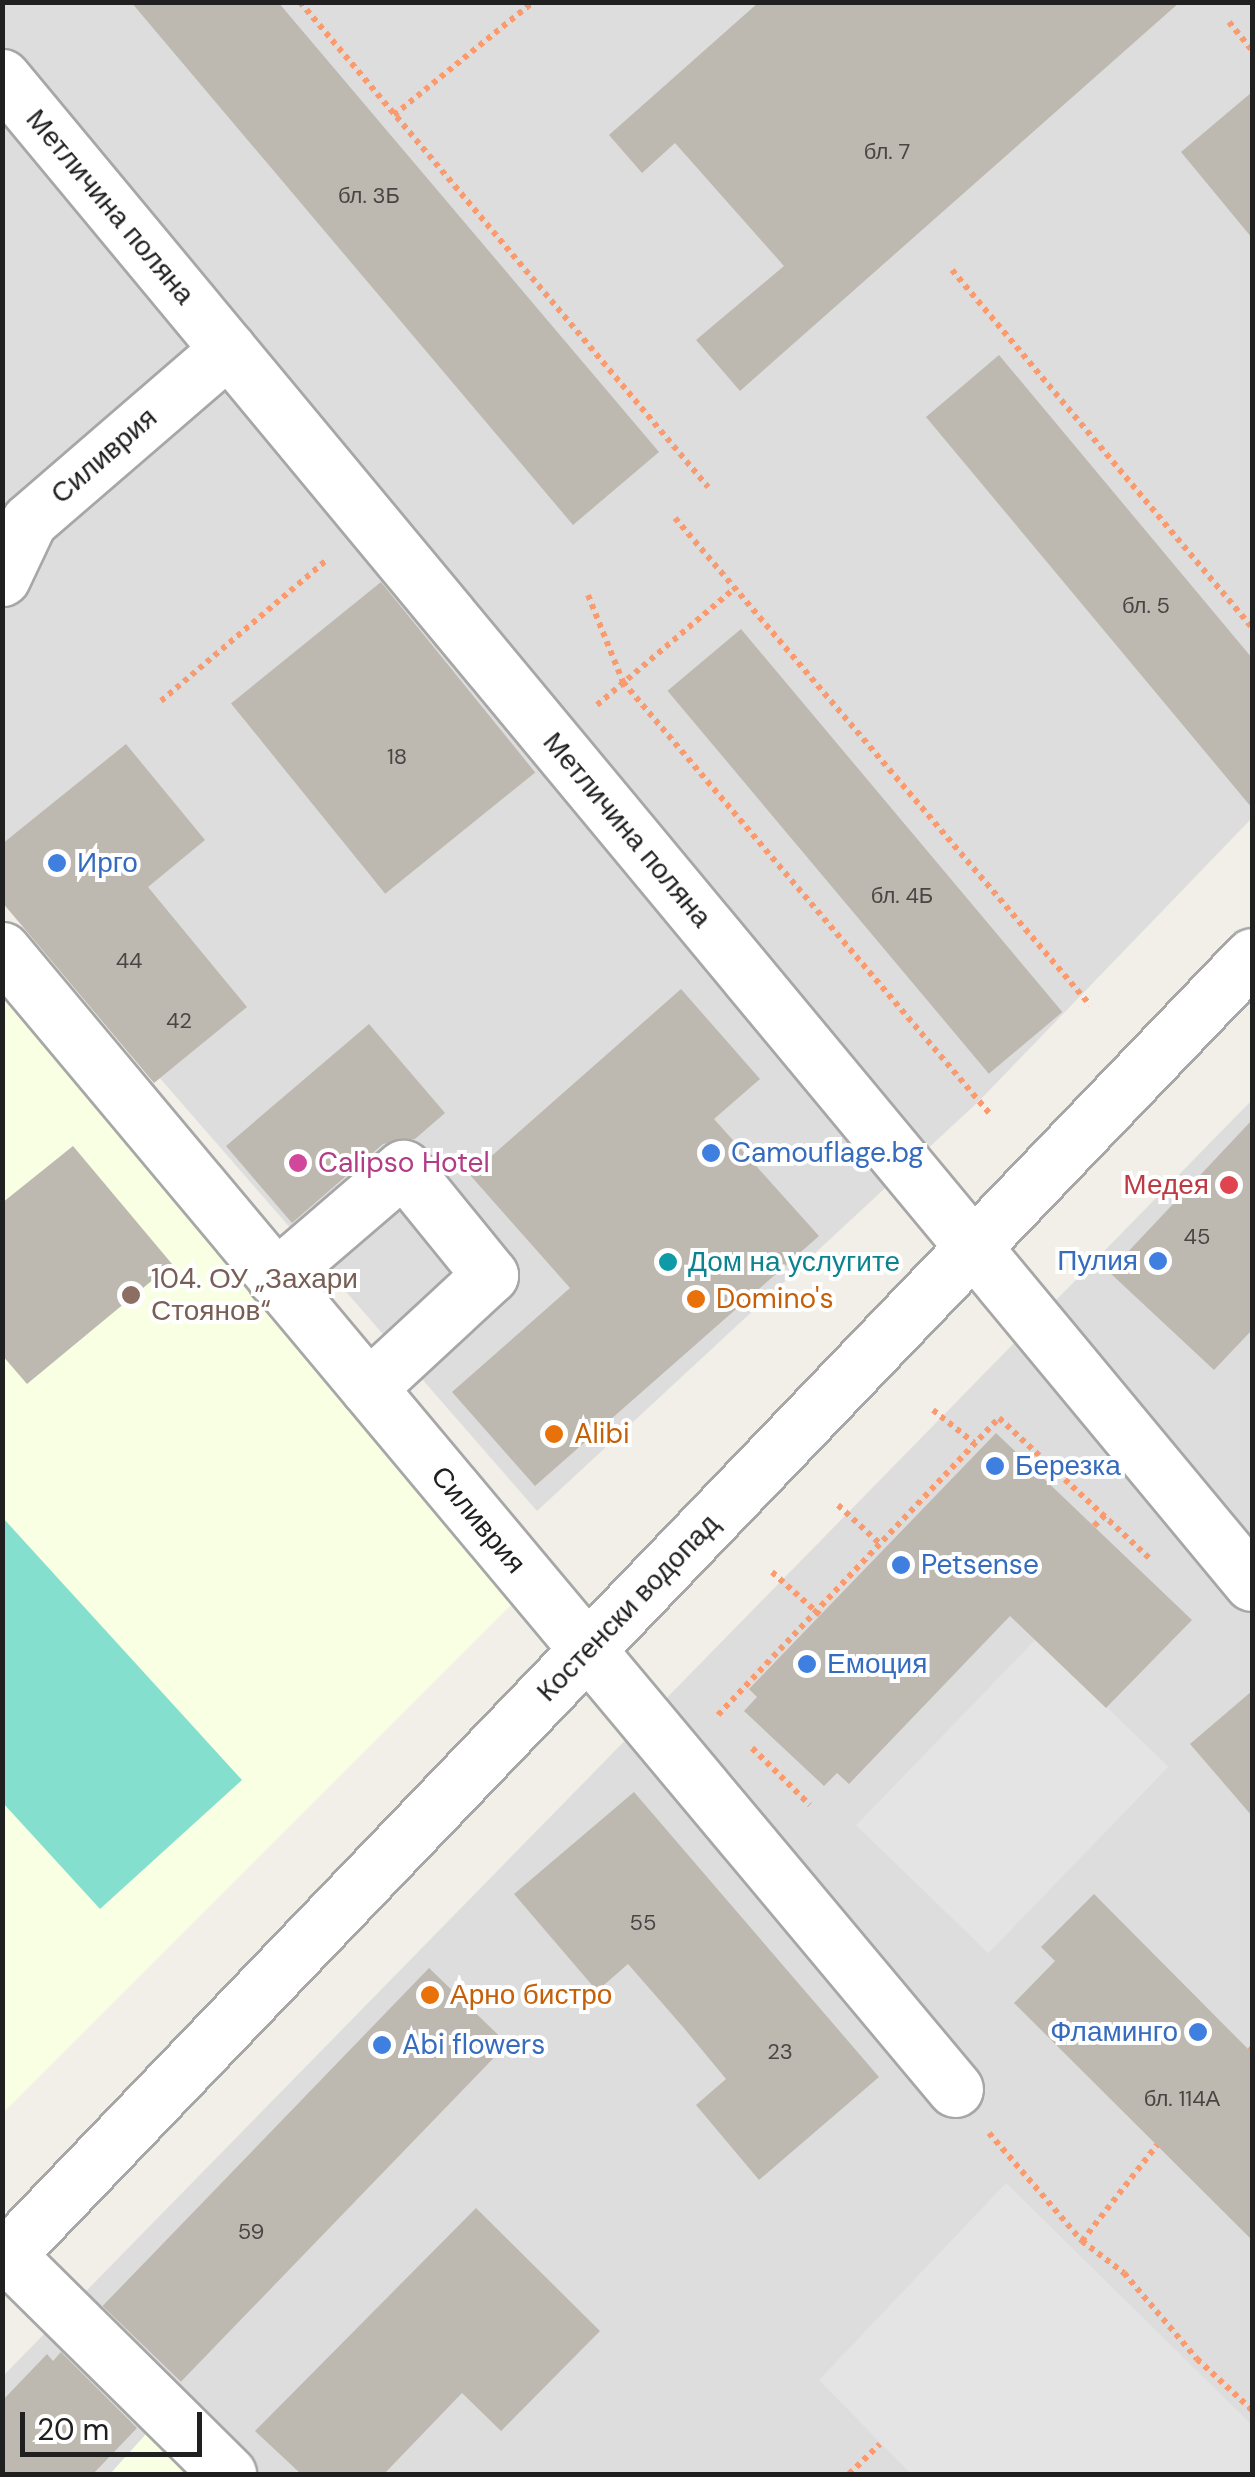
<!DOCTYPE html>
<html>
<head>
<meta charset="utf-8">
<style>
  body { margin:0 }
  #map { position:relative; width:1255px; height:2477px; overflow:hidden; background:#f1efe7; font-family:"DM Sans",sans-serif }
  div>[style] { position:absolute }
  .residential>* { inset:0; background:#dedddd }
  .education>* { inset:0; background:#f9ffe2 }
  .pitch>* { inset:0; background:#85dfcf }
  .parking>* { inset:0; background:#e4e4e4; transform-origin:0 0 }
  .building>* { inset:0; background:#beb9b0; transform-origin:0 0 }
  .path>* { height:6px; margin-top:-3px; transform-origin:0; background:repeating-linear-gradient(90deg,#f99a6f 0 5px,transparent 0 10px) }
  .roads { filter:drop-shadow(2px 0 #a7a7a7) drop-shadow(-2px 0 #a7a7a7) drop-shadow(0 2px #a7a7a7) drop-shadow(0 -2px #a7a7a7) }
  .minor>* { height:55px; margin:-27.5px; padding:0 27.5px; transform-origin:27.5px; border-radius:27.5px; background:#fff }
  .dots>* { width:28px; height:28px; translate:-50% -50%; box-sizing:border-box; border:5px solid #fff; border-radius:50% }
  span { translate:-50% -50%; white-space:nowrap; text-align:center; line-height:1.15; -webkit-text-stroke:8px #fff; paint-order:stroke }
  .number-label { font-size:22px; color:#484644 }
  .number-label span { -webkit-text-stroke-width:0 }
  .street-label { font-size:28px; color:#202020 }
  .shop-label { font-size:28px; color:#366cbe }
  .left { translate:0 -50%; text-align:left }
  .right { translate:-100% -50%; text-align:right }
  .hotel-label { font-size:28px; color:#b23c85 }
  .health-label { font-size:28px; color:#be3a42 }
  .culture-label { font-size:28px; color:#0d838f }
  .education-label { font-size:28px; color:#785e54 }
  .food-label { font-size:28px; color:#c56008 }
  .frame { position:absolute; inset:0; border:5px solid #202020; pointer-events:none }
  .scale { position:absolute; left:20px; top:2412px; width:182px; height:45px; box-sizing:border-box; border:5px solid #202020; border-top:0; padding-left:12px; font-size:30px; line-height:35px; white-space:nowrap; color:#202020; -webkit-text-stroke:8px #fff; paint-order:stroke }
</style>
</head>
<body>
<div id="map">
  <div class="residential">
    <div style="clip-path:polygon(2px 3px,1252px 3px,1252px 818px,979px 1101px,537px 1511px,3px 898px)"></div>
    <div style="clip-path:polygon(1252px 1100px,1252px 2474px,3px 2474px,3px 2376px)"></div>
  </div>
  <div class="education">
    <div style="clip-path:polygon(2px 992px,517px 1599px,3px 2113px,2px 2113px)"></div>
    <div style="clip-path:polygon(146px 2434px,192px 2474px,110px 2474px)"></div>
  </div>
  <div class="pitch">
    <div style="clip-path:polygon(3px 1518px,242px 1780px,100px 1909px,3px 1803px)"></div>
  </div>
  <div class="parking">
    <div style="left:1036px;top:1639px;width:184px;height:259px;rotate:44deg"></div>
    <div style="clip-path:polygon(1006px 2183px,1252px 2425px,1252px 2474px,911px 2474px,819px 2380px)"></div>
  </div>
  <div class="building">
    <div style="clip-path:polygon(131px 2px,278px 2px,659px 452px,573px 525px)"></div>
    <div style="clip-path:polygon(759px 2px,1180px 2px,740px 391px,696px 340px,784px 266px,675px 143px,642px 173px,609px 135px)"></div>
    <div style="clip-path:polygon(1252px 92px,1252px 238px,1181px 152px)"></div>
    <div style="clip-path:polygon(999px 355px,1252px 658px,1252px 808px,926px 417px)"></div>
    <div style="left:381px;top:582px;width:245px;height:193px;rotate:51deg"></div>
    <div style="left:741px;top:629px;width:500px;height:96px;rotate:50deg"></div>
    <div style="clip-path:polygon(126px 744px,205px 840px,148px 887px,247px 1007px,154px 1083px,2px 902px,2px 844px)"></div>
    <div style="clip-path:polygon(681px 989px,760px 1079px,714px 1119px,819px 1236px,535px 1486px,452px 1392px,570px 1288px,470px 1175px)"></div>
    <div style="clip-path:polygon(369px 1024px,445px 1113px,415px 1139px,383px 1144px,292px 1223px,226px 1146px)"></div>
    <div style="clip-path:polygon(1252px 1120px,1252px 1330px,1214px 1370px,1109px 1272px)"></div>
    <div style="clip-path:polygon(73px 1146px,172px 1264px,27px 1384px,2px 1355px,2px 1203px)"></div>
    <div style="clip-path:polygon(996px 1433px,1192px 1620px,1106px 1708px,1010px 1616px,849px 1784px,837px 1773px,824px 1786px,744px 1711px,757px 1697px,749px 1689px)"></div>
    <div style="clip-path:polygon(1252px 1691px,1252px 1816px,1190px 1744px)"></div>
    <div style="clip-path:polygon(634px 1792px,879px 2077px,759px 2180px,696px 2105px,726px 2079px,683px 2027px,628px 1964px,597px 1991px,514px 1894px)"></div>
    <div style="clip-path:polygon(1094px 1894px,1252px 2053px,1252px 2240px,1014px 2003px,1055px 1961px,1041px 1947px)"></div>
    <div style="left:429px;top:1968px;width:109px;height:470px;rotate:44deg"></div>
    <div style="clip-path:polygon(476px 2208px,600px 2331px,501px 2431px,462px 2393px,384px 2474px,301px 2474px,255px 2431px)"></div>
    <div style="clip-path:polygon(61px 2352px,137px 2428px,93px 2474px,2px 2474px,2px 2401px,47px 2354px,53px 2361px)"></div>
  </div>
  <div class="path">
    <div style="left:300px;top:2px;width:634px;rotate:49.93deg"></div>
    <div style="left:1229px;top:22px;width:36px;rotate:51deg"></div>
    <div style="left:394px;top:115px;width:179px;rotate:-39.1deg"></div>
    <div style="left:952px;top:270px;width:466px;rotate:50deg"></div>
    <div style="left:675px;top:518px;width:640px;rotate:49.56deg"></div>
    <div style="left:588px;top:595px;width:94px;rotate:68.1deg"></div>
    <div style="left:623px;top:682px;width:567px;rotate:49.65deg"></div>
    <div style="left:161px;top:701px;width:219px;rotate:-40.4deg"></div>
    <div style="left:597px;top:705px;width:181px;rotate:-40.3deg"></div>
    <div style="left:933px;top:1410px;width:53px;rotate:38.8deg"></div>
    <div style="left:838px;top:1505px;width:56px;rotate:42.8deg"></div>
    <div style="left:1094px;top:1526px;width:18px;rotate:-45deg"></div>
    <div style="left:772px;top:1572px;width:64px;rotate:41.9deg"></div>
    <div style="left:718px;top:1715px;width:409px;rotate:-46.6deg"></div>
    <div style="left:999px;top:1418px;width:207px;rotate:43deg"></div>
    <div style="left:752px;top:1748px;width:81px;rotate:44.5deg"></div>
    <div style="left:1250px;top:2051px;width:4px;rotate:-56deg"></div>
    <div style="left:989px;top:2133px;width:143px;rotate:49.3deg"></div>
    <div style="left:1082px;top:2241px;width:53px;rotate:37.3deg"></div>
    <div style="left:1124px;top:2273px;width:113px;rotate:49.7deg"></div>
    <div style="left:1197px;top:2359px;width:75px;rotate:42.8deg"></div>
    <div style="left:1082px;top:2241px;width:122px;rotate:-52deg"></div>
    <div style="left:849px;top:2474px;width:43px;rotate:-44.1deg"></div>
  </div>
  <div class="roads">
    <div class="minor">
      <div style="left:2px;top:77px;width:1957px;rotate:50.31deg"></div>
      <div style="left:2px;top:578px;width:63px;rotate:-64.7deg"></div>
      <div style="left:29px;top:521px;width:263px;rotate:-40.8deg"></div>
      <div style="left:2px;top:950px;width:1485px;rotate:50.08deg"></div>
      <div style="left:275px;top:1278px;width:169px;rotate:-40.7deg"></div>
      <div style="left:403px;top:1168px;width:138px;rotate:50.9deg"></div>
      <div style="left:490px;top:1275px;width:166px;rotate:137.2deg"></div>
      <div style="left:2px;top:2250px;width:318px;rotate:44.7deg"></div>
      <div style="left:2px;top:2260px;width:1806px;rotate:-46.21deg"></div>
    </div>
  </div>
  <div class="dots">
    <div style="left:57px;top:863px;background:#3f7fe0"></div>
    <div style="left:711px;top:1153px;background:#3f7fe0"></div>
    <div style="left:298px;top:1163px;background:#d1479c"></div>
    <div style="left:1229px;top:1185px;background:#e0444e"></div>
    <div style="left:1158px;top:1261px;background:#3f7fe0"></div>
    <div style="left:668px;top:1262px;background:#0f9aa8"></div>
    <div style="left:131px;top:1295px;background:#8d6e63"></div>
    <div style="left:696px;top:1299px;background:#e8710a"></div>
    <div style="left:554px;top:1434px;background:#e8710a"></div>
    <div style="left:995px;top:1466px;background:#3f7fe0"></div>
    <div style="left:901px;top:1565px;background:#3f7fe0"></div>
    <div style="left:807px;top:1664px;background:#3f7fe0"></div>
    <div style="left:430px;top:1995px;background:#e8710a"></div>
    <div style="left:1198px;top:2032px;background:#3f7fe0"></div>
    <div style="left:382px;top:2045px;background:#3f7fe0"></div>
  </div>
  <div class="number-label">
    <span style="left:887px;top:152px">бл. 7</span>
    <span style="left:369px;top:196px">бл. 3Б</span>
    <span style="left:1146px;top:606px">бл. 5</span>
    <span style="left:397px;top:757px">18</span>
    <span style="left:902px;top:896px">бл. 4Б</span>
    <span style="left:129px;top:961px">44</span>
    <span style="left:179px;top:1021px">42</span>
    <span style="left:1197px;top:1237px">45</span>
    <span style="left:643px;top:1923px">55</span>
    <span style="left:780px;top:2052px">23</span>
    <span style="left:1182px;top:2099px">бл. 114А</span>
    <span style="left:251px;top:2232px">59</span>
  </div>
  <div class="street-label">
    <span style="left:110px;top:207px;rotate:50deg">Метличина поляна</span>
    <span style="left:104px;top:456px;rotate:-41deg">Силиврия</span>
    <span style="left:627px;top:830px;rotate:50deg">Метличина поляна</span>
    <span style="left:478px;top:1520px;rotate:50deg">Силиврия</span>
    <span style="left:628px;top:1608px;rotate:-46deg">Костенски водопад</span>
  </div>
  <div class="shop-label">
    <span class="left" style="left:77px;top:863px">Ирго</span>
    <span class="left" style="left:731px;top:1153px">Camouflage.bg</span>
    <span class="right" style="left:1138px;top:1261px">Пулия</span>
    <span class="left" style="left:1015px;top:1466px">Березка</span>
    <span class="left" style="left:921px;top:1565px">Petsense</span>
    <span class="left" style="left:827px;top:1664px">Емоция</span>
    <span class="right" style="left:1178px;top:2032px">Фламинго</span>
    <span class="left" style="left:402px;top:2045px">Abi flowers</span>
  </div>
  <div class="hotel-label">
    <span class="left" style="left:318px;top:1163px">Calipso Hotel</span>
  </div>
  <div class="health-label">
    <span class="right" style="left:1209px;top:1185px">Медея</span>
  </div>
  <div class="culture-label">
    <span class="left" style="left:688px;top:1262px">Дом на услугите</span>
  </div>
  <div class="education-label">
    <span class="left" style="left:151px;top:1295px">104. ОУ „Захари<br>Стоянов“</span>
  </div>
  <div class="food-label">
    <span class="left" style="left:716px;top:1299px">Domino's</span>
    <span class="left" style="left:574px;top:1434px">Alibi</span>
    <span class="left" style="left:450px;top:1995px">Арно бистро</span>
  </div>
  <div class="frame"></div>
  <div class="scale">20 m</div>
</div>
</body>
</html>
